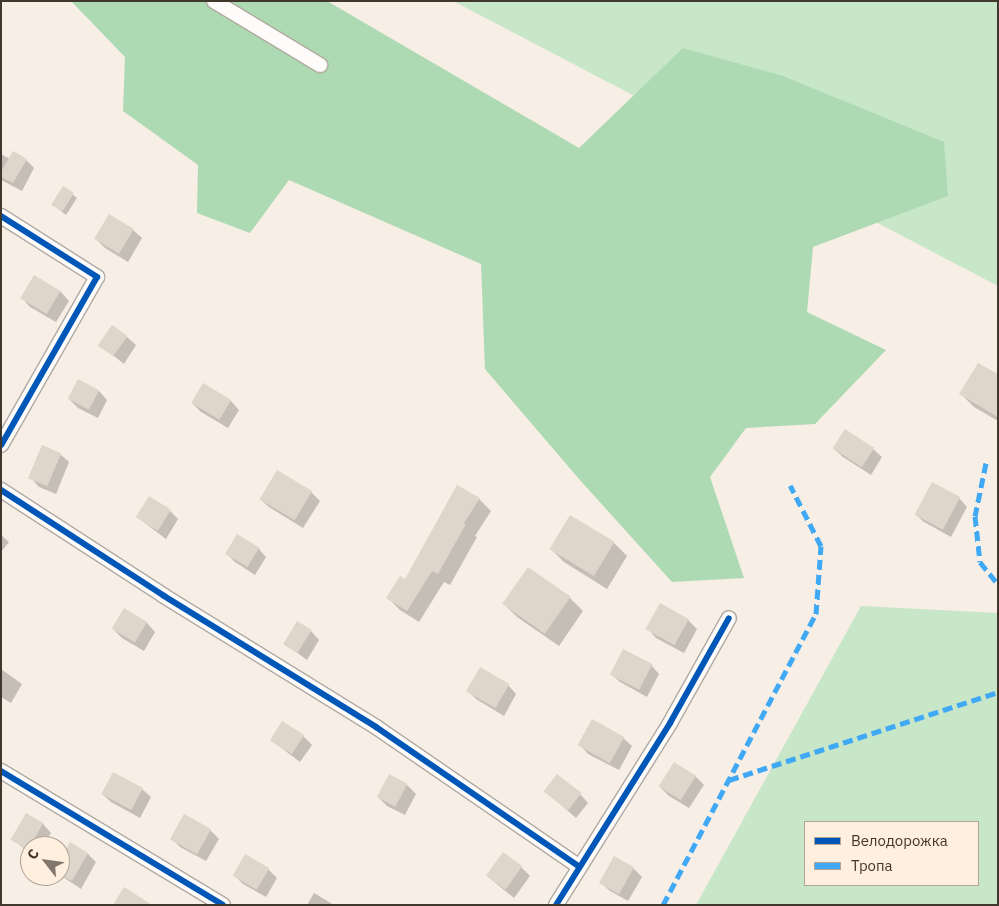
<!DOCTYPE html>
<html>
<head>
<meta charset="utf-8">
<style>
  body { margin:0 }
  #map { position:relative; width:999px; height:906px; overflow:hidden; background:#f7eee5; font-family:"IBM Plex Sans",sans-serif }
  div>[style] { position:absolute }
  .green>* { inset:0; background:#c8e6c8 }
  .forest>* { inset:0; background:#addab2 }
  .shadow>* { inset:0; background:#0003 }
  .building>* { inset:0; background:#ded5cb; transform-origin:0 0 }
  .roads { filter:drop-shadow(1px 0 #b1a9a0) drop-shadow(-1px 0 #b1a9a0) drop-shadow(0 1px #b1a9a0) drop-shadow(0 -1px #b1a9a0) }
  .street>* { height:14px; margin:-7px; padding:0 7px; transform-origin:7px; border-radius:7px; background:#fefcfb }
  .quiet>* { height:5px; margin-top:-2.5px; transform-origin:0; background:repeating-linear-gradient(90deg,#3fa9f5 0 10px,transparent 0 15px) }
  .cycleway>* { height:6px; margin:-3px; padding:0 3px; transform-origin:3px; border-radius:3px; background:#0057b8 }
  span { translate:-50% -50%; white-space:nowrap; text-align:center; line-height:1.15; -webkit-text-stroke:4px #feefde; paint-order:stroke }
  .frame { position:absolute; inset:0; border:2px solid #41372c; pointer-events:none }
  .legend { position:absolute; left:804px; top:821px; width:175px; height:65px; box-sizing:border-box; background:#feefde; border:1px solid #b2a597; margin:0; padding:6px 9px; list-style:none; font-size:15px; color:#41372c }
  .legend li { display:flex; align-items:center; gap:10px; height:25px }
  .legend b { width:25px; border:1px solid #b2a597 }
  .north { position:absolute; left:20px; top:836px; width:50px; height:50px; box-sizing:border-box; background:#feefde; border:1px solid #b2a597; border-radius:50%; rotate:300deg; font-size:14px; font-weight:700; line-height:20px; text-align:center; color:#41372c }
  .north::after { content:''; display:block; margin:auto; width:18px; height:22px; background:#81776d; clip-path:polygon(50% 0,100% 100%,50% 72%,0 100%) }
</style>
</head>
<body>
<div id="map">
  <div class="green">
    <div style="clip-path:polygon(453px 1px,998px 1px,998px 286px)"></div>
    <div style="clip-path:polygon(evenodd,861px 606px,998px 613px,998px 905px,696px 905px,861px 606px,805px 822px,978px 822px,978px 885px,805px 885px,805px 822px)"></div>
  </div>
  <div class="forest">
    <div style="clip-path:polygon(71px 1px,327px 1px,579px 148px,683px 48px,783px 76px,944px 142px,948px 196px,813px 247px,807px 312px,886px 350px,815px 424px,746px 428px,710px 477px,744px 578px,672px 582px,579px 479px,485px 369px,481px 264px,289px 180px,250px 233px,197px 213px,198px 165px,123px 111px,125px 57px)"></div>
  </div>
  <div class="shadow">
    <div style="clip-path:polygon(1px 154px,10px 159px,26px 160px,34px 168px,22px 191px,1px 180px)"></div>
    <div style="clip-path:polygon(63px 187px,77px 198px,66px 215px,52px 204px)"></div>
    <div style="clip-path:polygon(133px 230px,142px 238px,128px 262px,105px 248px,96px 239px)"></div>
    <div style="clip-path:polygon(35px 276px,61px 292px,69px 301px,56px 322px,30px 307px,22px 298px)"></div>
    <div style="clip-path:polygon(127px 337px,136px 345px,124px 364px,100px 345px)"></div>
    <div style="clip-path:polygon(998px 376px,998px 421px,974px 407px,961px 394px)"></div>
    <div style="clip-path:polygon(79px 381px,99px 391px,107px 400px,98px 418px,78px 408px,69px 399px)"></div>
    <div style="clip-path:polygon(203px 385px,231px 401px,239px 410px,228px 428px,201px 412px,192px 403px)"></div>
    <div style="clip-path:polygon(834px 449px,873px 449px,882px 457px,871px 475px,843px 457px)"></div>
    <div style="clip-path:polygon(60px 454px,69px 462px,56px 494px,39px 487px,31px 478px)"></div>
    <div style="clip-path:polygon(311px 492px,320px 501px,303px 528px,269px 507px,260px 499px)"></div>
    <div style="clip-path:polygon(959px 498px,967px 507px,951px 537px,924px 522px,915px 514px)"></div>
    <div style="clip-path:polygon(479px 499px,491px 511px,475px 536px,477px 537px,450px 585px,444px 582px,419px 622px,400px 610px,388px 598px)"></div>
    <div style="clip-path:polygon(170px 511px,178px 519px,166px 539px,137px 517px)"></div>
    <div style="clip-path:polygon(1px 535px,9px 542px,1px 552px)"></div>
    <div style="clip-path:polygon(614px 543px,627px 556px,607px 589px,564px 562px,551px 549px)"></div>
    <div style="clip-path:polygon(258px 548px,266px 557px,255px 575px,235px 562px,227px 554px)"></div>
    <div style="clip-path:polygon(570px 598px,583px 611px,559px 646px,517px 617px,504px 604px)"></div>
    <div style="clip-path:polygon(661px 605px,688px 620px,697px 629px,684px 653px,656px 638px,648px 629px)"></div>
    <div style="clip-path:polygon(124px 610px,147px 623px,155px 632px,144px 651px,122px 638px,113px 629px)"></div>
    <div style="clip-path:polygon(311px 631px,319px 640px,307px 660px,285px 644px)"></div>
    <div style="clip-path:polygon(651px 665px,659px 674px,647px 697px,620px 682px,611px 674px)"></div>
    <div style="clip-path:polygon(1px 669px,22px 684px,11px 703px,1px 697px)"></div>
    <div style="clip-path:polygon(508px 685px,516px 694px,504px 716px,476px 699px,467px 690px)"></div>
    <div style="clip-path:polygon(303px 736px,312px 745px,300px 762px,271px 740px)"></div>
    <div style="clip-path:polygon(623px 738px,632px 746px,619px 770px,588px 754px,580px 745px)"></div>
    <div style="clip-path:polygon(695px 776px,704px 785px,689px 808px,669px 796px,660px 787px)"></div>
    <div style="clip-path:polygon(407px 785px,416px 794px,405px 815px,387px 806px,378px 797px)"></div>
    <div style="clip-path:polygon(142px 789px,151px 797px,140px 818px,111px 802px,102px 794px)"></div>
    <div style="clip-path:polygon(545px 791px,580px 794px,588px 803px,576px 818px)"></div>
    <div style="clip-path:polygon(26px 814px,43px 824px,51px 833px,43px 846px,30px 846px,30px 853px,12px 839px)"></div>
    <div style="clip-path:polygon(210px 830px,219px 839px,206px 861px,180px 847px,171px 838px)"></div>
    <div style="clip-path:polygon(88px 854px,96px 862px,81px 889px,60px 875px,60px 862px)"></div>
    <div style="clip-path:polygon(246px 856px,268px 869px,277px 878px,266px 897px,243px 884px,234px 875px)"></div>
    <div style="clip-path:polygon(521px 867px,530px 876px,514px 898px,487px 876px)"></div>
    <div style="clip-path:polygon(633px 868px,642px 877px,628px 901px,610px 891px,601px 883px)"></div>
    <div style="clip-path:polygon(314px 893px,334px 905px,307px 905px)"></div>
  </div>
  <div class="building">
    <div style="clip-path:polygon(13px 151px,27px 159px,13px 183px,1px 177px,1px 172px)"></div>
    <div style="left:63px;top:186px;width:13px;height:22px;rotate:32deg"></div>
    <div style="left:109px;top:214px;width:29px;height:29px;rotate:31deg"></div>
    <div style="left:34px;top:275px;width:31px;height:27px;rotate:31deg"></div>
    <div style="left:112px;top:325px;width:19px;height:25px;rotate:35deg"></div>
    <div style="clip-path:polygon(978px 363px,998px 374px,998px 417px,959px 394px)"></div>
    <div style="left:78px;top:379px;width:24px;height:22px;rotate:28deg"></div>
    <div style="left:203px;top:383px;width:33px;height:23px;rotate:31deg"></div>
    <div style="left:845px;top:429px;width:35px;height:23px;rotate:33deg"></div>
    <div style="left:42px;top:445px;width:21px;height:36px;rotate:23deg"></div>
    <div style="left:277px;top:470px;width:41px;height:34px;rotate:31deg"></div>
    <div style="left:932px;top:482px;width:32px;height:37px;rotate:28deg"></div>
    <div style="clip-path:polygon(457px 485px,480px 498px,464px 523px,466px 524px,438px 574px,432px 571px,407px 611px,386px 598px,400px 576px,405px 579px)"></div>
    <div style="left:149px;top:496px;width:26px;height:25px;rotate:32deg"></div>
    <div style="left:570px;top:515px;width:52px;height:40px;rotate:31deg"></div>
    <div style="left:237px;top:534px;width:26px;height:23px;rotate:31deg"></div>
    <div style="left:528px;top:567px;width:52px;height:45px;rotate:35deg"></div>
    <div style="left:660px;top:603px;width:33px;height:30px;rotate:29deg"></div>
    <div style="left:124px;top:608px;width:27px;height:24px;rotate:31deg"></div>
    <div style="left:297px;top:621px;width:17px;height:27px;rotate:31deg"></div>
    <div style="left:623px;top:649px;width:33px;height:29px;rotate:27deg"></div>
    <div style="left:480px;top:667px;width:34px;height:28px;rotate:30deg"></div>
    <div style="left:592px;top:719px;width:37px;height:30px;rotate:29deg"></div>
    <div style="left:282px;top:721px;width:26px;height:23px;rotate:32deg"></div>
    <div style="left:674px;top:762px;width:26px;height:29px;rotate:32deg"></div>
    <div style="left:113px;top:772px;width:34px;height:25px;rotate:28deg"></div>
    <div style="left:389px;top:774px;width:21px;height:26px;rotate:28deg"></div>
    <div style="left:557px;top:774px;width:31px;height:22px;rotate:38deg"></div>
    <div style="left:26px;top:813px;width:20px;height:31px;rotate:30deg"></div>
    <div style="left:184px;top:814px;width:31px;height:29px;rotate:29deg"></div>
    <div style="clip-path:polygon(70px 842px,88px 853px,72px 881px,60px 874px,60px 860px)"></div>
    <div style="left:503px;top:852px;width:24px;height:29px;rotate:36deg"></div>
    <div style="left:245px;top:854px;width:28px;height:25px;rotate:30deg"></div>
    <div style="left:614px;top:856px;width:23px;height:31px;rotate:29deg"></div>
    <div style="clip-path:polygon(124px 887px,152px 905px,113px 905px)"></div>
  </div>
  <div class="roads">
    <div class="street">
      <div style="left:214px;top:1px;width:124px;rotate:31.1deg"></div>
      <div style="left:1px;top:216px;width:114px;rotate:32.4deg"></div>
      <div style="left:97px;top:277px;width:193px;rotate:119.7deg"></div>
      <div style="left:1px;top:490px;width:194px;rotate:33deg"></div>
      <div style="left:164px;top:596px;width:249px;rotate:31.7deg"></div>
      <div style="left:376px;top:727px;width:245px;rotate:34.5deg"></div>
      <div style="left:1px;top:771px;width:259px;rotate:31.1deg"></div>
      <div style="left:556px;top:905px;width:215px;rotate:-57.9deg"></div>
      <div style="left:670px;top:723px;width:120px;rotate:-60.7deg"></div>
    </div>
  </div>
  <div class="quiet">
    <div style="left:986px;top:463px;width:54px;rotate:101.7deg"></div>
    <div style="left:975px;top:516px;width:46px;rotate:83.8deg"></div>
    <div style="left:980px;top:562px;width:28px;rotate:51deg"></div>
    <div style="left:729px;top:780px;width:283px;rotate:-18.1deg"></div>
    <div style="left:663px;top:905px;width:329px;rotate:-62.3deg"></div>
    <div style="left:816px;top:614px;width:68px;rotate:-85.8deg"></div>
    <div style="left:821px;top:546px;width:68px;rotate:-116.9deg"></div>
  </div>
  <div class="cycleway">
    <div style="left:1px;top:216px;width:114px;rotate:32.4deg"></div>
    <div style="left:97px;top:277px;width:193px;rotate:119.7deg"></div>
    <div style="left:1px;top:490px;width:194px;rotate:33deg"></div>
    <div style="left:164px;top:596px;width:249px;rotate:31.7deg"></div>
    <div style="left:376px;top:727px;width:245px;rotate:34.5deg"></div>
    <div style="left:1px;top:771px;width:259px;rotate:31.1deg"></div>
    <div style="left:556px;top:905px;width:215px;rotate:-57.9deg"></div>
    <div style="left:670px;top:723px;width:120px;rotate:-60.7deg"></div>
  </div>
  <div class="frame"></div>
  <ul class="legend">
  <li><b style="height:6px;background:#0057b8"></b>Велодорожка</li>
  <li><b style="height:6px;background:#3fa9f5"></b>Тропа</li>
  </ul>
  <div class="north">С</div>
</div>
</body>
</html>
